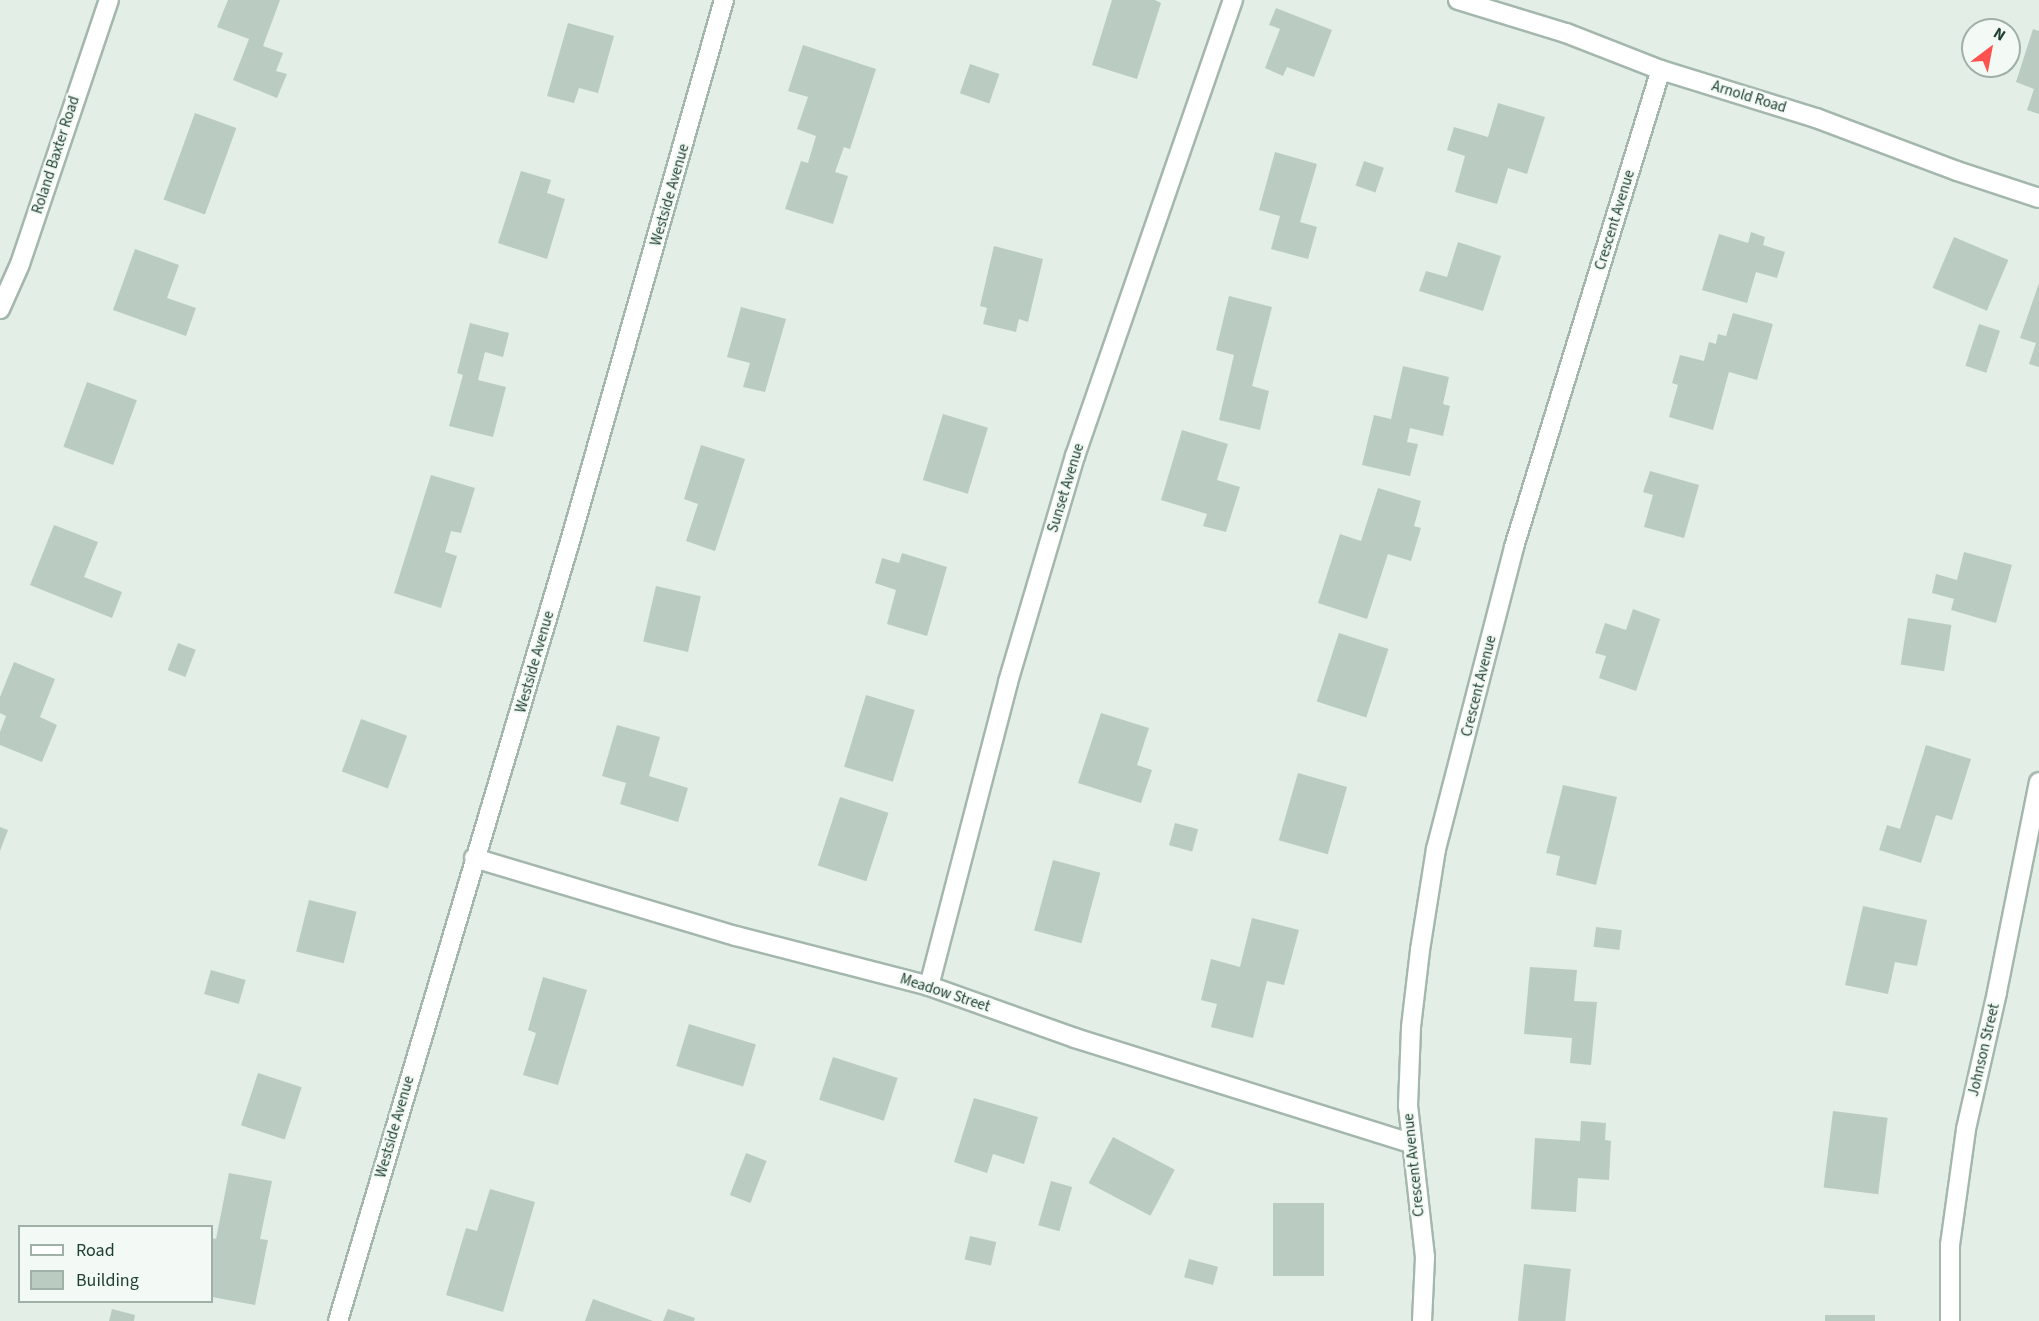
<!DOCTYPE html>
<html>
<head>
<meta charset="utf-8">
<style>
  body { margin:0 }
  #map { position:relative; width:2039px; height:1321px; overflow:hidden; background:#e2eee6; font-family:"Source Sans 3",sans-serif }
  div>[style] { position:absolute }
  .building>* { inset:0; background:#baccc1; transform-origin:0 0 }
  .roads { filter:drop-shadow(2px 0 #a4b7ac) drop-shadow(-2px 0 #a4b7ac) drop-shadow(0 2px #a4b7ac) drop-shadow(0 -2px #a4b7ac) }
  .street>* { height:18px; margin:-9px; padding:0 9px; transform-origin:9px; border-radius:9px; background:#fff }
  span { translate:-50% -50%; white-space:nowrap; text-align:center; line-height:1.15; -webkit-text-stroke:4.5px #f3faf5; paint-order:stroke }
  .street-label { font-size:15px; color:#204131 }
  .legend { position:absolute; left:18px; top:1225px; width:195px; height:78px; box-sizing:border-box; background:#f3faf5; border:2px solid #9fb0a7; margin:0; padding:8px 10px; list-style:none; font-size:18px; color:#204131 }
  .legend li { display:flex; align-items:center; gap:12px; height:30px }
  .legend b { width:30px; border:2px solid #9fb0a7 }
  .north { position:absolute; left:1961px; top:18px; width:60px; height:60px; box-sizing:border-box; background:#f3faf5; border:2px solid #9fb0a7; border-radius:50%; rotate:32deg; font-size:16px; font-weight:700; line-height:24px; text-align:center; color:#204131 }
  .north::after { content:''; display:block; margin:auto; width:21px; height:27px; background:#ff514f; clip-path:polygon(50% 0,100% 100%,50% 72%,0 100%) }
</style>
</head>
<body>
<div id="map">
  <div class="building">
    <div style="clip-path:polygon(228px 0,280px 0,263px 46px,283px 53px,276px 71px,287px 74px,277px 98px,233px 80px,249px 39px,217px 27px)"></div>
    <div style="clip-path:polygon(1112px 0,1155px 0,1161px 3px,1137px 79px,1092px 65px)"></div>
    <div style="clip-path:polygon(1276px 8px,1332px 30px,1314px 77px,1287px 67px,1283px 76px,1265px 68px,1280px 29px,1269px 25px)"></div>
    <div style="clip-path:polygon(568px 23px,614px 36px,598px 93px,579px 88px,574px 103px,547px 96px)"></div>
    <div style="clip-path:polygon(2033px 29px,2039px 31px,2039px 114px,2027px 110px,2034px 89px,2016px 82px)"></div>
    <div style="clip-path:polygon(803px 45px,876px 69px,850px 149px,844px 147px,835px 172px,848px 176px,833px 224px,785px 209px,801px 161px,808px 163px,816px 136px,797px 129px,808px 97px,788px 91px)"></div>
    <div style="left:970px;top:64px;width:31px;height:31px;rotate:19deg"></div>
    <div style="clip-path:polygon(1498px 103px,1545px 117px,1527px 174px,1508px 168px,1497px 204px,1455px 192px,1465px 156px,1447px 150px,1454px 127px,1488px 137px)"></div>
    <div style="left:195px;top:113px;width:44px;height:92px;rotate:20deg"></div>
    <div style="clip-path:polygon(1275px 152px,1317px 164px,1300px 222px,1317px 227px,1308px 259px,1271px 249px,1280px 216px,1259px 210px)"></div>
    <div style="left:1364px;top:161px;width:21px;height:26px;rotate:19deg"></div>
    <div style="clip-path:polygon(521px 171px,551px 180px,547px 193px,565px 199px,547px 259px,498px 243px)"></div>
    <div style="clip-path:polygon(1751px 232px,1765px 237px,1763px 245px,1785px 252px,1777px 278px,1756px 272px,1747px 303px,1702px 290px,1719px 234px,1748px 243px)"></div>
    <div style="left:1954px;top:237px;width:59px;height:55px;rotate:23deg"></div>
    <div style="clip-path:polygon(1458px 242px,1501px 256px,1483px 311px,1419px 291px,1426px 271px,1447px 277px)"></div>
    <div style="clip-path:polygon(994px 246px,1043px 259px,1028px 322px,1019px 319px,1016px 332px,983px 324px,987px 308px,980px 306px)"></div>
    <div style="clip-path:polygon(135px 249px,179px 265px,167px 298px,196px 308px,186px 336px,113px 310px)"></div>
    <div style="clip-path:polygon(2039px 283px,2039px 367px,2029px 364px,2036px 343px,2020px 338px)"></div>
    <div style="clip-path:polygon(1229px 296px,1272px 307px,1252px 386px,1269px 391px,1260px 430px,1219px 420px,1234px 355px,1216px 350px)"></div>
    <div style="clip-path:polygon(741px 307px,786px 319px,765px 392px,743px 387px,750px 363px,727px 357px)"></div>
    <div style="clip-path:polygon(1733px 313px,1773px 324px,1757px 380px,1729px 372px,1713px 430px,1669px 417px,1678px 385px,1672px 383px,1680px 355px,1704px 361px,1709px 342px,1716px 344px,1718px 334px,1726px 336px)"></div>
    <div style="clip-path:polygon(470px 323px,509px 333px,503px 357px,485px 352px,478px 380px,506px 387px,493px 437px,449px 426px,463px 375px,457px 373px)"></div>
    <div style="left:1979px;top:324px;width:22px;height:44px;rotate:18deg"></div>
    <div style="clip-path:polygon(1403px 366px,1449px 377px,1443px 404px,1450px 406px,1443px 436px,1410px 428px,1407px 442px,1418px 444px,1410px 476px,1362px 465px,1374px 415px,1391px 419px)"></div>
    <div style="left:87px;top:382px;width:53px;height:69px;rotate:20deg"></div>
    <div style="left:943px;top:414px;width:47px;height:69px;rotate:17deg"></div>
    <div style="clip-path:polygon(1182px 430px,1228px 444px,1217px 480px,1240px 487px,1226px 532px,1203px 526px,1207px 514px,1161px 500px)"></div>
    <div style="clip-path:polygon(701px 445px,745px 459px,715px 551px,686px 541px,698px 504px,684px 499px)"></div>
    <div style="clip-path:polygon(1650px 471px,1699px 485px,1684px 538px,1644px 527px,1653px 495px,1643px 492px)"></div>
    <div style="clip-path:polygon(431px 475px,475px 488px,461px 533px,451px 531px,445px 552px,457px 556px,441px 608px,394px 593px)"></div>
    <div style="clip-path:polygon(1378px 488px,1421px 501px,1414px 526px,1421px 528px,1411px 561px,1388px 554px,1367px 619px,1318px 603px,1340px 534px,1361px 541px)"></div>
    <div style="clip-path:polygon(54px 525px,98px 542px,84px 577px,122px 592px,112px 618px,30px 585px)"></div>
    <div style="clip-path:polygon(1964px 552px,2012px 565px,1996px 623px,1951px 610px,1954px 599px,1932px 593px,1936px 574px,1957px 580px)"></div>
    <div style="clip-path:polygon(902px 553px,947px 567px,927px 636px,887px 624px,896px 590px,875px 583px,882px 558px,899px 563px)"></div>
    <div style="left:656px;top:586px;width:46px;height:57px;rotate:13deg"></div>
    <div style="clip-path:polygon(1633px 609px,1660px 619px,1636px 691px,1599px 678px,1606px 656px,1595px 653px,1605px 623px,1626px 630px)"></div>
    <div style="left:1908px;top:618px;width:44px;height:47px;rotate:9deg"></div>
    <div style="left:1339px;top:633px;width:52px;height:72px;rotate:18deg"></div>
    <div style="left:178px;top:643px;width:19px;height:29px;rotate:21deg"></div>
    <div style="clip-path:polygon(14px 662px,55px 679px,40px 717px,57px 725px,42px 762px,0 745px,0 732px,6px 716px,0 713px,0 697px)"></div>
    <div style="left:866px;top:695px;width:51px;height:75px;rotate:17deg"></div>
    <div style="clip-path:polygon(1101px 713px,1149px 728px,1137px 765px,1152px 770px,1141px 803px,1078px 783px)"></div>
    <div style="left:361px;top:719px;width:49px;height:56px;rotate:20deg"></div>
    <div style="clip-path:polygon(617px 725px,660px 737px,649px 776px,688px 788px,678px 822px,620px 804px,626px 783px,602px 776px)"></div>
    <div style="clip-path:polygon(1926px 745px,1971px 759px,1952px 820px,1936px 815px,1921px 863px,1879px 850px,1887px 825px,1900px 829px)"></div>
    <div style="left:1298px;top:773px;width:51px;height:70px;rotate:16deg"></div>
    <div style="clip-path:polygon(1563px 785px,1617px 797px,1596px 885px,1556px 875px,1560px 856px,1546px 853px)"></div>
    <div style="left:840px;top:797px;width:51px;height:72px;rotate:18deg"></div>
    <div style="left:1175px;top:823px;width:24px;height:23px;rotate:15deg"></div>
    <div style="clip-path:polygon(0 827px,8px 830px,0 851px)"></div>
    <div style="left:1053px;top:860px;width:49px;height:73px;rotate:15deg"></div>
    <div style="left:309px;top:900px;width:49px;height:53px;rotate:14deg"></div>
    <div style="clip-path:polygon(1863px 906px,1927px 920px,1917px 966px,1895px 962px,1888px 994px,1845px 985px)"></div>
    <div style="clip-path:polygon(1252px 918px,1299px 930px,1284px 985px,1267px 981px,1253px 1038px,1211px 1027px,1217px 1004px,1201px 1000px,1211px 959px,1240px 967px)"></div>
    <div style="left:1596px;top:927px;width:26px;height:20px;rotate:7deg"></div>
    <div style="clip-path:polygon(1530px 967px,1577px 970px,1574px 1001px,1597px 1002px,1591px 1065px,1570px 1063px,1572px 1038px,1524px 1034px)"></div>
    <div style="left:211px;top:970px;width:36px;height:25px;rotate:16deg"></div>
    <div style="clip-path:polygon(543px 977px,587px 990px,558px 1085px,523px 1075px,536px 1033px,528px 1030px)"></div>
    <div style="left:689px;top:1024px;width:70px;height:44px;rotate:17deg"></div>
    <div style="left:833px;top:1057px;width:68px;height:45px;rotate:18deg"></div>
    <div style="left:258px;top:1073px;width:46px;height:55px;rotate:18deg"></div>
    <div style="clip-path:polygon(974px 1098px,1038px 1117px,1024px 1164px,993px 1154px,987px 1173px,954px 1162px)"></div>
    <div style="left:1833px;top:1111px;width:55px;height:77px;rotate:7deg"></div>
    <div style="clip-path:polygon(1581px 1121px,1606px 1123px,1605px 1140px,1611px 1141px,1609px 1180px,1578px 1178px,1576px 1212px,1531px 1209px,1535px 1138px,1580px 1141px)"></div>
    <div style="left:1113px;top:1137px;width:70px;height:52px;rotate:28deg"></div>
    <div style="left:746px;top:1153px;width:22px;height:45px;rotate:21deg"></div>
    <div style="clip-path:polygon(229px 1173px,272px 1181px,260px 1239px,268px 1240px,255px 1305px,212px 1297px,212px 1238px,216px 1239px)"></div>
    <div style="left:1051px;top:1181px;width:22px;height:46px;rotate:16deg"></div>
    <div style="clip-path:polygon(490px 1189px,535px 1202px,503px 1312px,446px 1295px,466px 1228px,477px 1231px)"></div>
    <div style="left:1273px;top:1203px;width:51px;height:73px"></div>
    <div style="left:970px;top:1236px;width:27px;height:24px;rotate:13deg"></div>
    <div style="left:1189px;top:1259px;width:30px;height:19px;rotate:15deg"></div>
    <div style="left:1524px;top:1264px;width:47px;height:57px;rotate:6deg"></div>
    <div style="clip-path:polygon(593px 1299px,653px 1321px,585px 1321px)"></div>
    <div style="clip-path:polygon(112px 1309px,135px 1315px,134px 1321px,109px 1321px)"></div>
    <div style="clip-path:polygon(668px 1309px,695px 1318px,694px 1321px,663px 1321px)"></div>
    <div style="left:1825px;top:1315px;width:50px;height:6px"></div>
  </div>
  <div class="roads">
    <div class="street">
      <div style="left:1458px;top:0;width:113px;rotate:17deg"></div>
      <div style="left:1566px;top:33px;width:102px;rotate:21.3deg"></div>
      <div style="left:1661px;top:70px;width:162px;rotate:17.2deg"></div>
      <div style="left:1816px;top:118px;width:151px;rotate:20.6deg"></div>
      <div style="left:1957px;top:171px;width:86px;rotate:18.2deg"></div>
      <div style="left:0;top:309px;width:49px;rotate:-66deg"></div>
      <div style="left:20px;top:264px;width:279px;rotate:-71.4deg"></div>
      <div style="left:474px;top:858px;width:273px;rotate:16.6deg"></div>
      <div style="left:736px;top:936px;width:199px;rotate:14.5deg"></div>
      <div style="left:929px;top:986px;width:155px;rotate:19.6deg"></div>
      <div style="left:1075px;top:1038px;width:352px;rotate:17.4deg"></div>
      <div style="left:929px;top:986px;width:314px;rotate:-75.4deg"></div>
      <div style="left:1008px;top:682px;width:236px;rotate:-73.5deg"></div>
      <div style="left:1075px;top:456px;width:483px;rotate:-70.9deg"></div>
      <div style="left:338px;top:1321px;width:824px;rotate:-73.43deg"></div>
      <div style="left:573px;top:531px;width:552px;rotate:-74.13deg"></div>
      <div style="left:1422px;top:1321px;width:64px;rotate:-87.3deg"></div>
      <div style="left:1425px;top:1257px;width:152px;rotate:-96.4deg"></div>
      <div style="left:1408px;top:1106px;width:79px;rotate:-87.8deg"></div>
      <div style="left:1411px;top:1027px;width:78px;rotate:-83.3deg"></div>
      <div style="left:1420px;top:950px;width:102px;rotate:-81deg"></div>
      <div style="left:1436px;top:849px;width:312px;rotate:-75.5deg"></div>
      <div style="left:1514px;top:547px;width:499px;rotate:-72.9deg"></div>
      <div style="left:1950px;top:1321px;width:76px;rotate:-90deg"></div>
      <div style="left:1950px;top:1245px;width:117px;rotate:-82.1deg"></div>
      <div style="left:1966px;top:1129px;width:140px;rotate:-77.2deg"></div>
      <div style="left:1997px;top:992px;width:214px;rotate:-78.7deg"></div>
    </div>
  </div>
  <div class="street-label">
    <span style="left:1749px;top:97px;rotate:17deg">Arnold Road</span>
    <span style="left:56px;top:155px;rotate:-72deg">Roland Baxter Road</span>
    <span style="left:670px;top:195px;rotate:-74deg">Westside Avenue</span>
    <span style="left:1615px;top:220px;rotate:-73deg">Crescent Avenue</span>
    <span style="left:1066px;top:488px;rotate:-73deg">Sunset Avenue</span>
    <span style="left:535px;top:662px;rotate:-74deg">Westside Avenue</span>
    <span style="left:1479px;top:686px;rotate:-76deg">Crescent Avenue</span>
    <span style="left:945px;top:993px;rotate:18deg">Meadow Street</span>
    <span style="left:1984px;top:1050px;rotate:-77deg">Johnson Street</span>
    <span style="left:395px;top:1127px;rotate:-74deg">Westside Avenue</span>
    <span style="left:1414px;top:1165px;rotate:-96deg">Crescent Avenue</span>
  </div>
  <ul class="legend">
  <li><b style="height:8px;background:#fff"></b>Road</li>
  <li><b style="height:16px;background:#baccc1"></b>Building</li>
  </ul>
  <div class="north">N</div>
</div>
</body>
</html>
